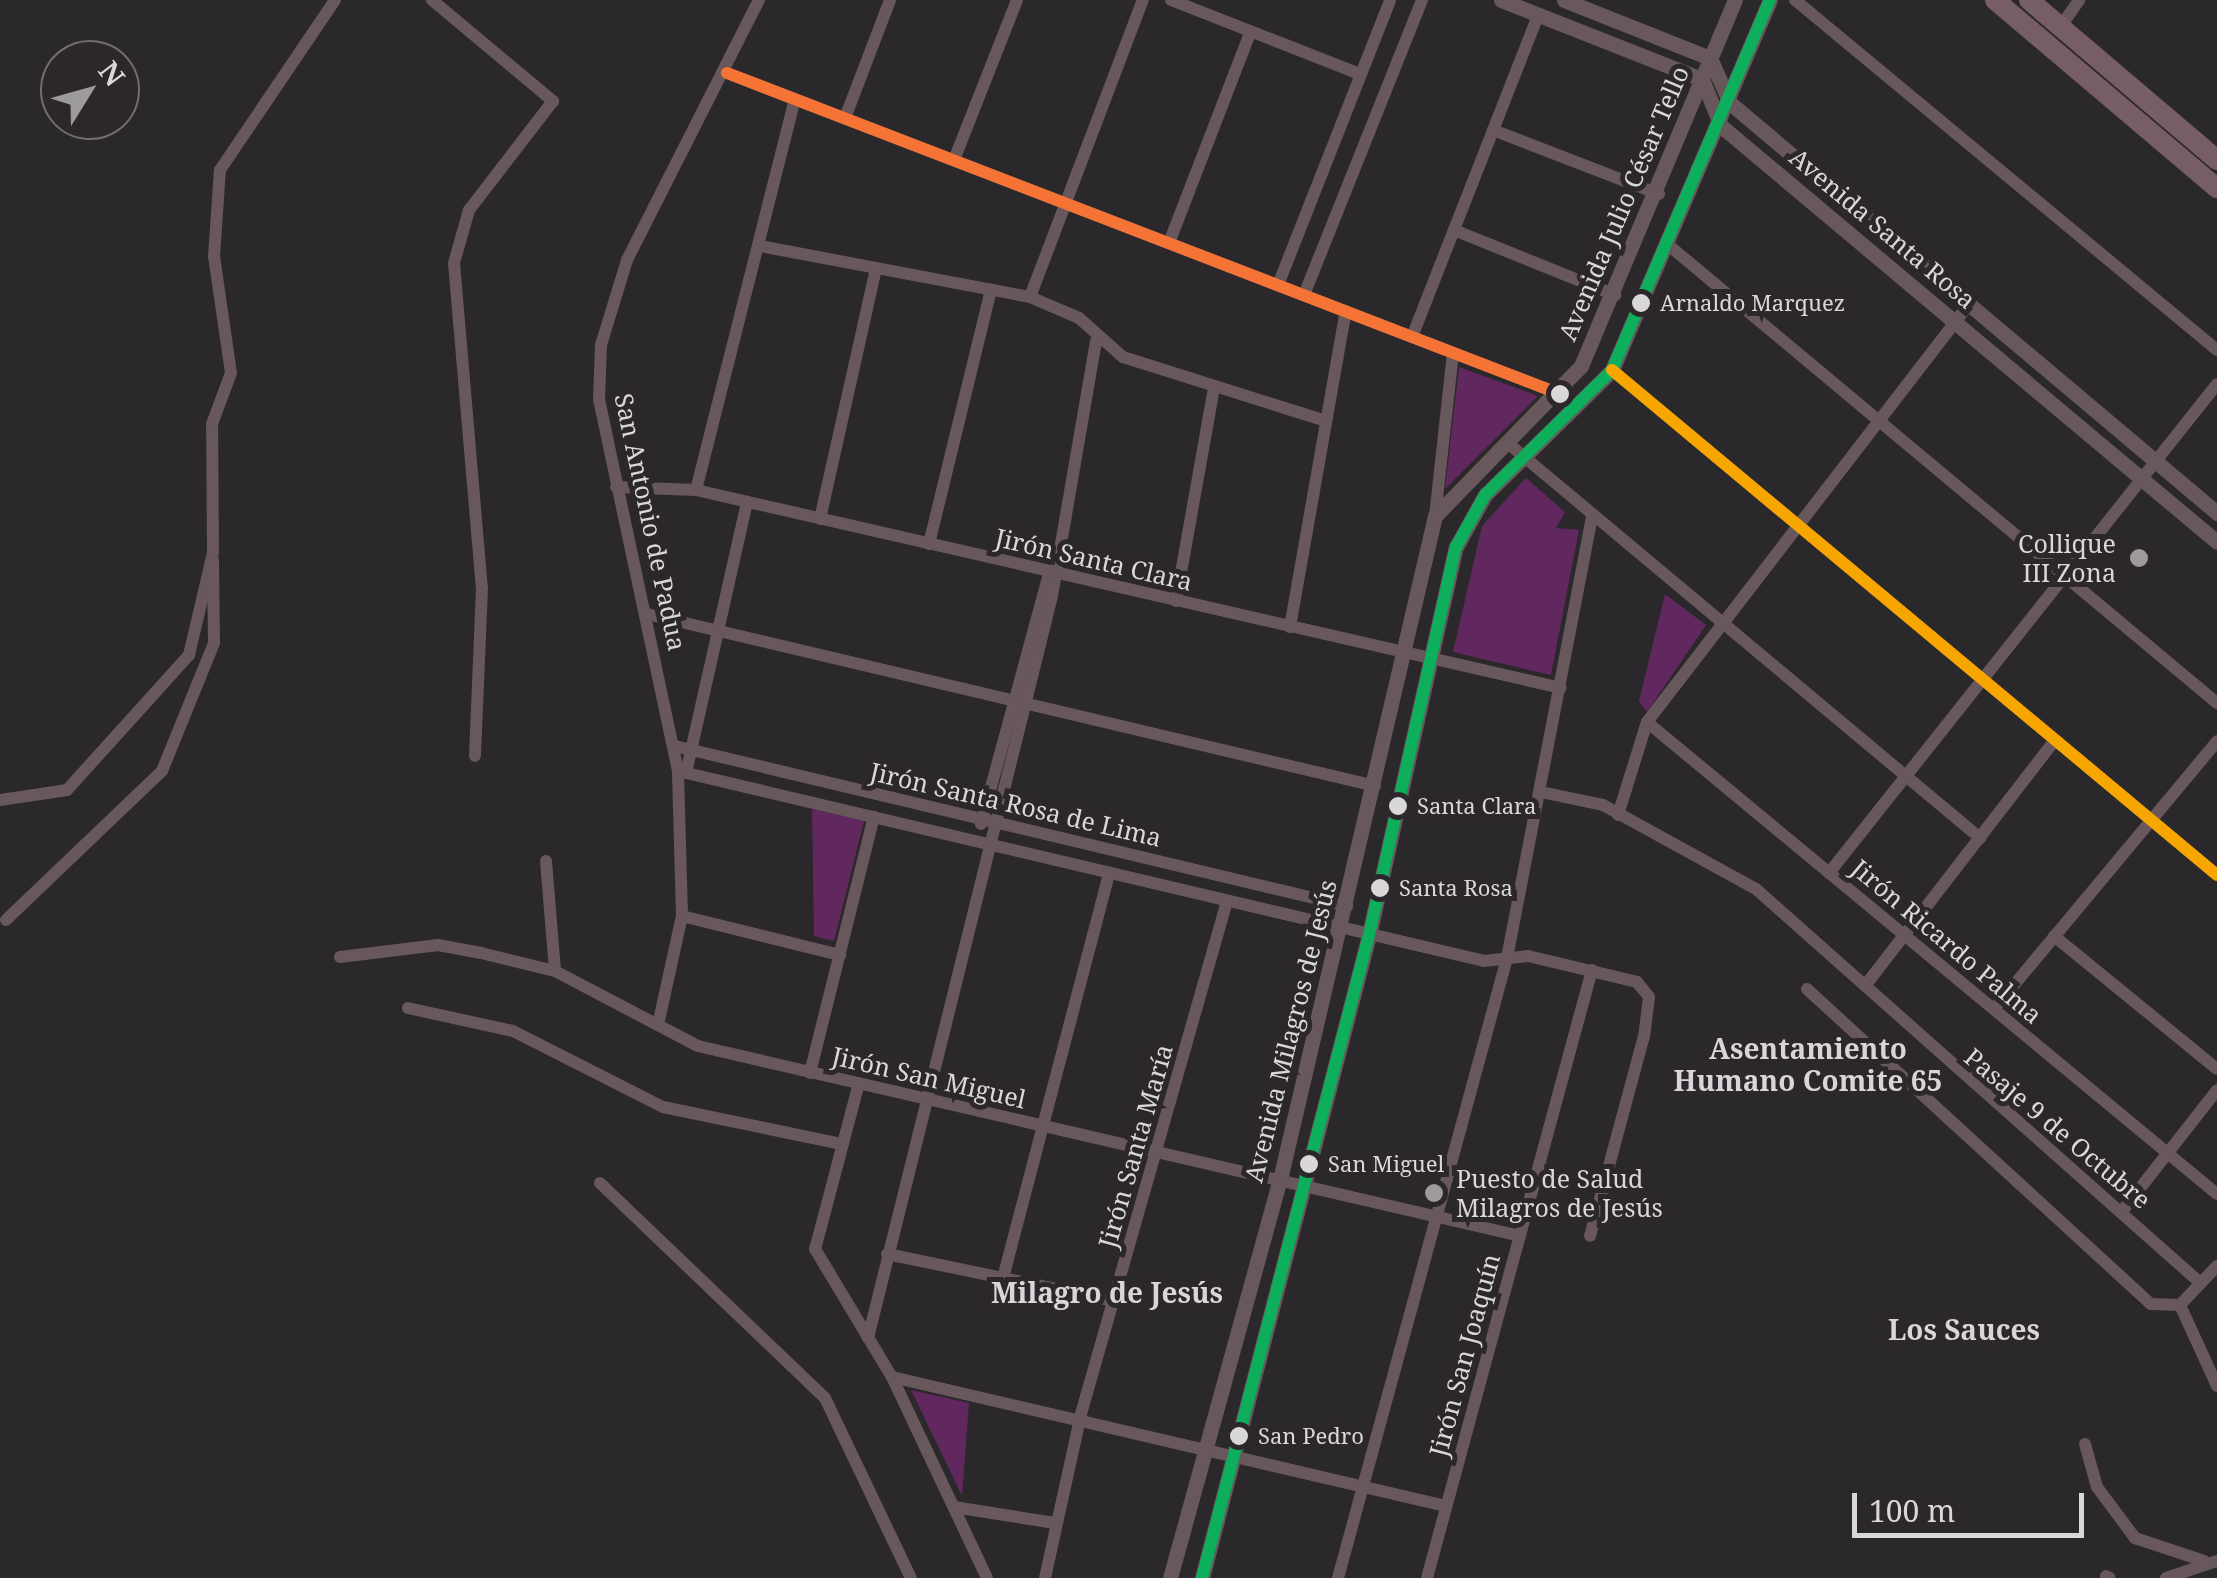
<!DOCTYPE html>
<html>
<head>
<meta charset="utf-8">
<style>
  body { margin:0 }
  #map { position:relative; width:2217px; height:1578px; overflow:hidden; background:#2a282a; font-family:"Noto Serif",serif }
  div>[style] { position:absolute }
  .green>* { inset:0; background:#612860 }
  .minor>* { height:12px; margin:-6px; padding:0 6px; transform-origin:6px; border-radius:6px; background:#68575b }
  .tertiary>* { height:15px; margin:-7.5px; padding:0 7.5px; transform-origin:7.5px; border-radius:7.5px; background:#68575b }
  .primary>* { height:20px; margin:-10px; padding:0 10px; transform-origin:10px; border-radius:10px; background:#775d64 }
  .bus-1>* { height:12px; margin:-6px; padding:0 6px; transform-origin:6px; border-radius:6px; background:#0daf5c }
  .bus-2>* { height:12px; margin:-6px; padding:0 6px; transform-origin:6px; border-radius:6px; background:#f57335 }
  .bus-3>* { height:12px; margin:-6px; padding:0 6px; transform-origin:6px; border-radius:6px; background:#f7a600 }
  .dots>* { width:28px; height:28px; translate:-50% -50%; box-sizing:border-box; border:5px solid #2b272b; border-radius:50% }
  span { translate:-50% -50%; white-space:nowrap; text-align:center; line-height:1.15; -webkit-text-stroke:10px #2b272b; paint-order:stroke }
  .bus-label { font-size:22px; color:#dad7d9 }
  .left { translate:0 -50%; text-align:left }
  .street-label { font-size:25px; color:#dad7d9 }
  .poi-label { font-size:25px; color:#dad7d9 }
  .right { translate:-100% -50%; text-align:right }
  .neighbourhood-label { font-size:28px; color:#d9d5d9; font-weight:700 }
  .north { position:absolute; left:40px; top:40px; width:100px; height:100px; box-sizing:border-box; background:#2b272b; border:2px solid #716d71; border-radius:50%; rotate:53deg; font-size:28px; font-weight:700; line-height:40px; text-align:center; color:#dad7d9 }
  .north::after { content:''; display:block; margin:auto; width:35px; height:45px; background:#9c9a9c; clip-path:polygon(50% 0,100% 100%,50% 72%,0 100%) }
  .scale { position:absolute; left:1852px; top:1493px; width:232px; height:45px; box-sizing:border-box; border:5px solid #dad7d9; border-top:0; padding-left:12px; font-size:30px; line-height:35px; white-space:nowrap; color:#dad7d9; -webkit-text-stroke:8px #2b272b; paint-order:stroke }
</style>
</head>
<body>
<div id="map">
  <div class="green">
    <div style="clip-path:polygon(1459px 367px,1538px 396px,1445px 489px)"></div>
    <div style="clip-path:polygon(1526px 478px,1565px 512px,1556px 528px,1579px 530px,1551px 675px,1453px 652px,1482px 526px)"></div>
    <div style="clip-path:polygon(1665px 594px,1706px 625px,1647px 712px,1639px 701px)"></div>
    <div style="clip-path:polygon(812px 809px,864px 821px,834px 941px,814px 936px)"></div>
    <div style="clip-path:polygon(911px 1390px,969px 1403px,962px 1496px)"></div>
  </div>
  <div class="minor">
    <div style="left:432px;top:0;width:158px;rotate:39.9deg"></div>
    <div style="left:553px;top:101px;width:138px;rotate:127.6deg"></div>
    <div style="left:469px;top:210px;width:55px;rotate:105.8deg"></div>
    <div style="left:454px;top:263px;width:326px;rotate:85.1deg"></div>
    <div style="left:482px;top:588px;width:168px;rotate:92.4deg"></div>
    <div style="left:1171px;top:0;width:203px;rotate:21.4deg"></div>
    <div style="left:1795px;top:0;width:548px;rotate:39.67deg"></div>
    <div style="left:2061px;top:26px;width:32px;rotate:-55deg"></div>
    <div style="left:727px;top:73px;width:893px;rotate:21.07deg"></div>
    <div style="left:845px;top:118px;width:126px;rotate:-69.1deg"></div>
    <div style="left:1493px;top:130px;width:178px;rotate:21.1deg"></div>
    <div style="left:954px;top:160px;width:172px;rotate:-68.5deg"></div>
    <div style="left:1454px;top:230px;width:174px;rotate:22deg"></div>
    <div style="left:1169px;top:243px;width:227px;rotate:-68.9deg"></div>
    <div style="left:1666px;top:243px;width:718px;rotate:39.86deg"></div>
    <div style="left:760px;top:246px;width:275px;rotate:10.7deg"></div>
    <div style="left:1030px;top:297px;width:53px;rotate:23.2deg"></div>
    <div style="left:1079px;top:318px;width:59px;rotate:41.6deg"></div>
    <div style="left:1123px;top:357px;width:213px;rotate:17.5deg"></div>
    <div style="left:1278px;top:285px;width:306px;rotate:-68.5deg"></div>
    <div style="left:1304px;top:295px;width:318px;rotate:-68.2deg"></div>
    <div style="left:1030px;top:297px;width:318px;rotate:-69.2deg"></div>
    <div style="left:1412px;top:337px;width:346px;rotate:-68.6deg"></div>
    <div style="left:1612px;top:370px;width:788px;rotate:39.85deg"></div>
    <div style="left:1510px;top:445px;width:613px;rotate:39.9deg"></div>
    <div style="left:616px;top:487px;width:80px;rotate:2.1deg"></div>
    <div style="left:696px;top:490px;width:887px;rotate:12.89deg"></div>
    <div style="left:696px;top:490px;width:403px;rotate:-75.8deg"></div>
    <div style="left:1435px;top:516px;width:164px;rotate:-83.7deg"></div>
    <div style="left:820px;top:519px;width:257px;rotate:-77.4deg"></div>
    <div style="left:929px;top:544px;width:262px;rotate:-76.3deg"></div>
    <div style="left:1176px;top:601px;width:216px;rotate:-79.9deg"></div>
    <div style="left:647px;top:614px;width:748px;rotate:13.29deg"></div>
    <div style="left:1290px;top:627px;width:321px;rotate:-80deg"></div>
    <div style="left:1647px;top:722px;width:740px;rotate:39.63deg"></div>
    <div style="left:675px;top:746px;width:691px;rotate:13.39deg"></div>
    <div style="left:678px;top:771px;width:828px;rotate:13.26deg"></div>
    <div style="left:1484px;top:961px;width:44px;rotate:-6.5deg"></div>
    <div style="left:1528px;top:956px;width:112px;rotate:13.4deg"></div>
    <div style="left:1637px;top:982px;width:19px;rotate:51deg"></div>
    <div style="left:1649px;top:997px;width:39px;rotate:97deg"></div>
    <div style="left:1644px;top:1036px;width:207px;rotate:105.1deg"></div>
    <div style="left:686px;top:773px;width:278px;rotate:-77.3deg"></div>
    <div style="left:1541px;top:792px;width:63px;rotate:11.8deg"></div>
    <div style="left:1603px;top:805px;width:175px;rotate:28.8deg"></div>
    <div style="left:1756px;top:889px;width:589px;rotate:41.56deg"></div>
    <div style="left:0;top:800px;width:68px;rotate:-8.5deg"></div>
    <div style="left:67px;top:790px;width:182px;rotate:-47.9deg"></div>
    <div style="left:189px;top:655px;width:105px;rotate:-76.8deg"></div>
    <div style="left:213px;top:553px;width:129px;rotate:-90.4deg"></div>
    <div style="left:212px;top:424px;width:54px;rotate:-69.6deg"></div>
    <div style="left:231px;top:373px;width:117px;rotate:-98.3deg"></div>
    <div style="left:214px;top:257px;width:87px;rotate:-86.1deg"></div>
    <div style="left:220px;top:170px;width:205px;rotate:-55.9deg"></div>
    <div style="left:1618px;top:815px;width:97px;rotate:-72.7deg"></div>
    <div style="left:1647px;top:722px;width:528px;rotate:-52.39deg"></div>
    <div style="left:981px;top:824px;width:259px;rotate:-74.8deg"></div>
    <div style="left:546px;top:861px;width:110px;rotate:85.3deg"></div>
    <div style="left:1829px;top:873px;width:624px;rotate:-51.57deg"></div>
    <div style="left:682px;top:916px;width:163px;rotate:13.9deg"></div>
    <div style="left:6px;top:920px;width:216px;rotate:-43.7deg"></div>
    <div style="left:162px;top:771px;width:138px;rotate:-67.9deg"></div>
    <div style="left:214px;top:643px;width:83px;rotate:-90.7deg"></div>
    <div style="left:2054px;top:936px;width:210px;rotate:39.2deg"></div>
    <div style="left:340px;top:957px;width:99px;rotate:-7deg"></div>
    <div style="left:438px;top:945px;width:44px;rotate:10.5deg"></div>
    <div style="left:481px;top:953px;width:76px;rotate:13.7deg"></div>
    <div style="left:555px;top:971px;width:161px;rotate:27.7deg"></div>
    <div style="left:698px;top:1046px;width:844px;rotate:13.01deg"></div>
    <div style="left:1868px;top:982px;width:306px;rotate:-52.3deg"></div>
    <div style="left:1807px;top:989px;width:466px;rotate:42.5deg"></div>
    <div style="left:2151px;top:1304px;width:29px;rotate:2deg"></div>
    <div style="left:408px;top:1008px;width:107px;rotate:12.4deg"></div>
    <div style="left:513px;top:1031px;width:168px;rotate:26.9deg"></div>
    <div style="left:663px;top:1107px;width:183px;rotate:11.7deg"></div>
    <div style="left:1994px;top:1009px;width:349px;rotate:-50.2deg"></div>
    <div style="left:658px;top:1025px;width:112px;rotate:-77.6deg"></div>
    <div style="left:682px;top:916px;width:145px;rotate:-91.6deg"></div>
    <div style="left:678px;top:771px;width:379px;rotate:-102deg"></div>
    <div style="left:599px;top:400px;width:55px;rotate:-87.9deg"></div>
    <div style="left:601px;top:345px;width:89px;rotate:-73deg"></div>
    <div style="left:627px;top:260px;width:292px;rotate:-63.1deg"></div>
    <div style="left:810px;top:1073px;width:264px;rotate:-76deg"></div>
    <div style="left:859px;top:1083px;width:172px;rotate:104.8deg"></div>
    <div style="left:815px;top:1249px;width:149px;rotate:59deg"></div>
    <div style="left:892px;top:1377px;width:222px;rotate:64.7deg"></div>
    <div style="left:600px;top:1183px;width:311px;rotate:43.7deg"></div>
    <div style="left:825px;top:1398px;width:199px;rotate:64.5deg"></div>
    <div style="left:2123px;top:1210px;width:152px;rotate:-51.9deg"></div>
    <div style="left:887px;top:1254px;width:231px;rotate:11.7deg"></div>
    <div style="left:2217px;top:1266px;width:54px;rotate:133.5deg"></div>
    <div style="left:2180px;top:1305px;width:89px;rotate:65.4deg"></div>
    <div style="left:1003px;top:1278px;width:419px;rotate:-75.3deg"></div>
    <div style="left:868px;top:1338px;width:764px;rotate:-76.07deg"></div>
    <div style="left:1052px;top:596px;width:259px;rotate:-80.2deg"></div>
    <div style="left:892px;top:1377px;width:569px;rotate:13.11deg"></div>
    <div style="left:2085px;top:1444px;width:45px;rotate:74.4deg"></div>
    <div style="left:2097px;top:1487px;width:64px;rotate:53.3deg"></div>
    <div style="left:2135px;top:1538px;width:73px;rotate:18.4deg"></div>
    <div style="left:954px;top:1507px;width:102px;rotate:9deg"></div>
    <div style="left:2106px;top:1576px;width:4px;rotate:27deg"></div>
    <div style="left:1045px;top:1578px;width:168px;rotate:-77.6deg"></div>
    <div style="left:1081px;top:1414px;width:533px;rotate:-74.11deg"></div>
    <div style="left:1338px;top:1578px;width:643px;rotate:-74.75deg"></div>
    <div style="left:1507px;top:958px;width:448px;rotate:-79.1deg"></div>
    <div style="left:1427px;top:1578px;width:630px;rotate:-74.82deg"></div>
    <div style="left:2166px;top:1578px;width:54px;rotate:-18.4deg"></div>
  </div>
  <div class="tertiary">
    <div style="left:1501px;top:0;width:216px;rotate:21.5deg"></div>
    <div style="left:1702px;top:79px;width:51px;rotate:68deg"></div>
    <div style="left:1721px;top:126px;width:647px;rotate:39.99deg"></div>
    <div style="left:1564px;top:0;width:157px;rotate:21.7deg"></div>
    <div style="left:1710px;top:58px;width:49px;rotate:66deg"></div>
    <div style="left:1730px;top:103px;width:637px;rotate:40.09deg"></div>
    <div style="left:1170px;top:1578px;width:418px;rotate:-74.6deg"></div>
    <div style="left:1281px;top:1175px;width:677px;rotate:-76.85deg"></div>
    <div style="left:1435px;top:516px;width:209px;rotate:-45.8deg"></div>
    <div style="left:1581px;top:366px;width:397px;rotate:-67.2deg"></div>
    <div style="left:1202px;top:1578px;width:664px;rotate:-75.44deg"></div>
    <div style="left:1369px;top:935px;width:398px;rotate:-77.4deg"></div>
    <div style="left:1456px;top:547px;width:60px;rotate:-60.9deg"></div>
    <div style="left:1485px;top:495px;width:178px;rotate:-44.5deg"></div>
    <div style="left:1612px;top:370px;width:402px;rotate:-66.9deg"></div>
  </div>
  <div class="primary">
    <div style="left:1995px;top:0;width:291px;rotate:40.3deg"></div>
    <div style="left:2029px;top:0;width:247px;rotate:40.4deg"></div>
  </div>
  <div class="bus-1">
    <div style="left:1202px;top:1578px;width:664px;rotate:-75.44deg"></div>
    <div style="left:1369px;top:935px;width:398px;rotate:-77.4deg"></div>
    <div style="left:1456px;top:547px;width:60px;rotate:-60.9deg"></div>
    <div style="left:1485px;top:495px;width:178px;rotate:-44.5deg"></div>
    <div style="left:1612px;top:370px;width:402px;rotate:-66.9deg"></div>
  </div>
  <div class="bus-2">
    <div style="left:727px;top:73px;width:893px;rotate:21.07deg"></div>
  </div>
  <div class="bus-3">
    <div style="left:1612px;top:370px;width:788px;rotate:39.85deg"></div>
  </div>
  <div class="dots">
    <div style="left:1641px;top:303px;background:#dad7d9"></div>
    <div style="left:1560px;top:394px;background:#dad7d9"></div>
    <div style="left:2139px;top:558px;background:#9c9a9c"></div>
    <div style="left:1398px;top:806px;background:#dad7d9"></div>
    <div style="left:1380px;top:888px;background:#dad7d9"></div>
    <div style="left:1309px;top:1164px;background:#dad7d9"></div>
    <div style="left:1434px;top:1193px;background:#9c9a9c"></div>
    <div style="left:1239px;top:1436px;background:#dad7d9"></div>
  </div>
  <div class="bus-label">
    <span class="left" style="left:1660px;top:303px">Arnaldo Marquez</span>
    <span class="left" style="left:1417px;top:806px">Santa Clara</span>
    <span class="left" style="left:1399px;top:888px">Santa Rosa</span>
    <span class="left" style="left:1328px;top:1164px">San Miguel</span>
    <span class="left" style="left:1258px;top:1436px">San Pedro</span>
  </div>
  <div class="street-label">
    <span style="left:1623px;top:203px;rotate:-67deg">Avenida Julio César Tello</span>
    <span style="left:1883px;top:228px;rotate:40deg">Avenida Santa Rosa</span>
    <span style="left:651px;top:522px;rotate:78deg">San Antonio de Padua</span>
    <span style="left:1094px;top:559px;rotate:13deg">Jirón Santa Clara</span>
    <span style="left:1016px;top:804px;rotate:13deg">Jirón Santa Rosa de Lima</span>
    <span style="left:1947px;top:941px;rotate:40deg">Jirón Ricardo Palma</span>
    <span style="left:1290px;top:1031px;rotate:-76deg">Avenida Milagros de Jesús</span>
    <span style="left:929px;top:1077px;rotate:13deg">Jirón San Miguel</span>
    <span style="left:2058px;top:1128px;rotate:40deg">Pasaje 9 de Octubre</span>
    <span style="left:1135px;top:1146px;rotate:-74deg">Jirón Santa María</span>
    <span style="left:1464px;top:1355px;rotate:-75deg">Jirón San Joaquín</span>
  </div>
  <div class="poi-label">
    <span class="right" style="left:2116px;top:558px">Collique<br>III Zona</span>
    <span class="left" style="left:1456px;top:1193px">Puesto de Salud<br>Milagros de Jesús</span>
  </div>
  <div class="neighbourhood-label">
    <span style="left:1808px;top:1064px">Asentamiento<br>Humano Comite 65</span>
    <span style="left:1107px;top:1292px">Milagro de Jesús</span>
    <span style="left:1964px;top:1329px">Los Sauces</span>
  </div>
  <div class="north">N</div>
  <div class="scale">100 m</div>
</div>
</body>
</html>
